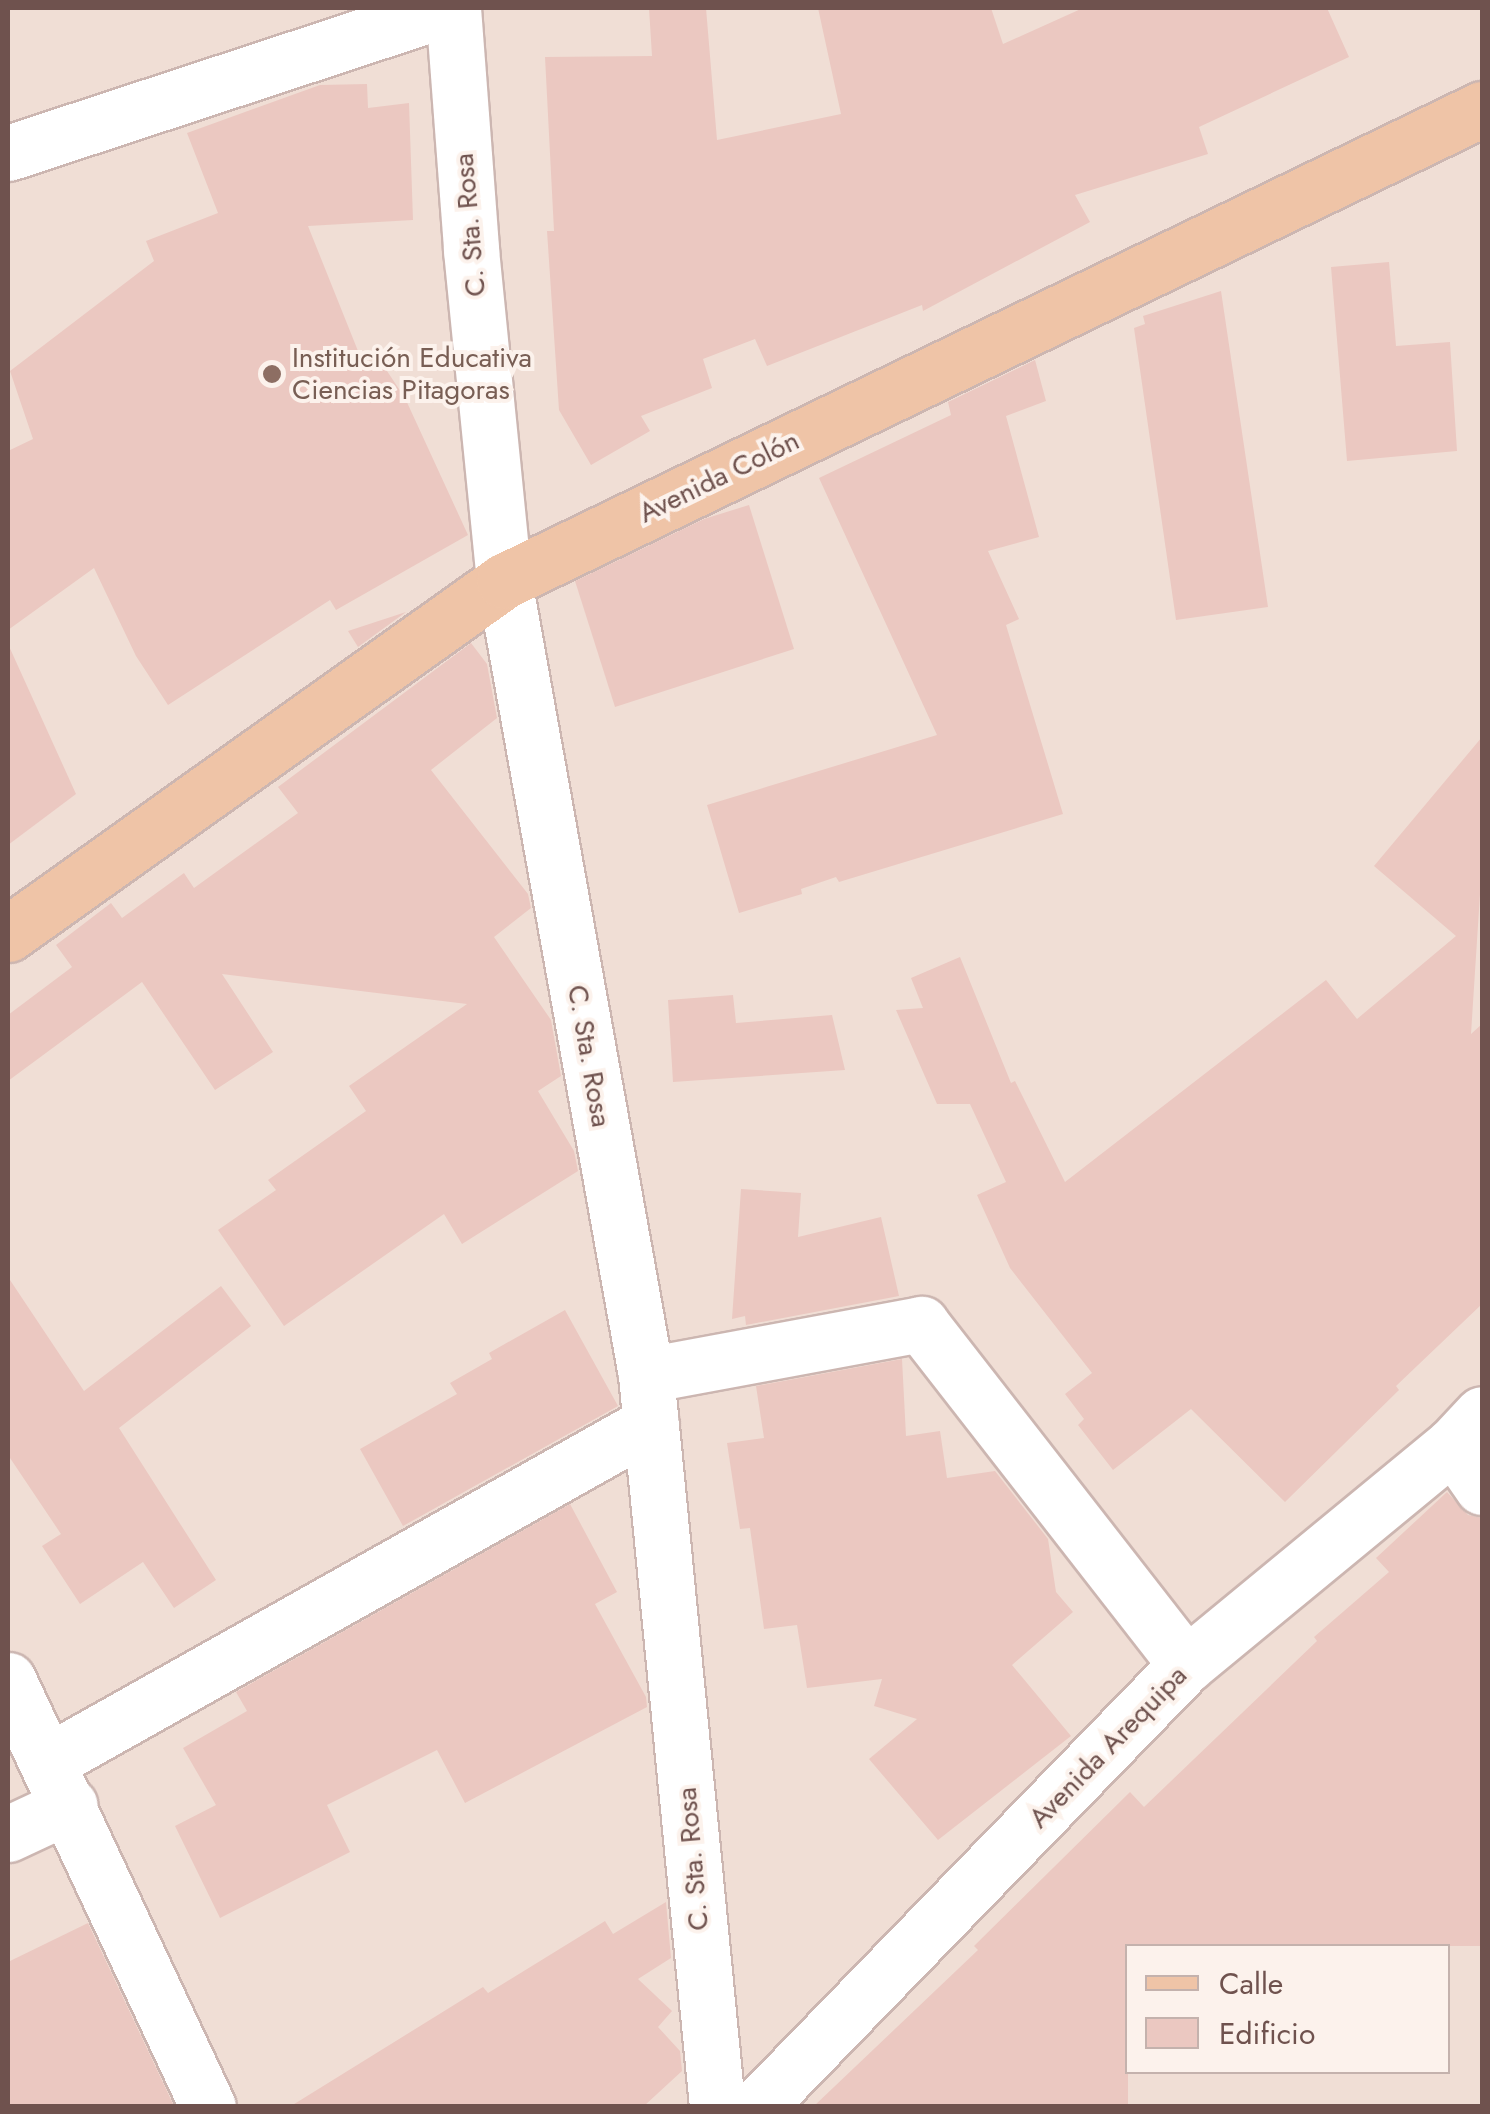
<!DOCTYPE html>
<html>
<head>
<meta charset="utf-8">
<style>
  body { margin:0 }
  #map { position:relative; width:1490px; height:2114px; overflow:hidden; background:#f9ede6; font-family:Jost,sans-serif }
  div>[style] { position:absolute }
  .residential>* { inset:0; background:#f0ded5 }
  .building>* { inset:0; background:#ebc8c1 }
  .roads { filter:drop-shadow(2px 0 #ccb6b1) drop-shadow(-2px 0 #ccb6b1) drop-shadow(0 2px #ccb6b1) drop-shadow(0 -2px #ccb6b1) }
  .minor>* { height:55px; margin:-27.5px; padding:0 27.5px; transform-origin:27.5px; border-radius:27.5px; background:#fff }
  .primary>* { height:55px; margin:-27.5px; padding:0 27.5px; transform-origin:27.5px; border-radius:27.5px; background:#efc4a7 }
  .dots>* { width:28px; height:28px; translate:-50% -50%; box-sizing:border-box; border:5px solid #fcf2ec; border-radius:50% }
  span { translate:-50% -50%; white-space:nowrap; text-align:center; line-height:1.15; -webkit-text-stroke:8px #fcf2ec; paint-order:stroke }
  .street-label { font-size:28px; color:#6f524e }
  .education-label { font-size:28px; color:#785e54 }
  .left { translate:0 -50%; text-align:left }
  .frame { position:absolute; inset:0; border:10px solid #6f524e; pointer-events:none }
  .legend { position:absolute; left:1125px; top:1944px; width:325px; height:130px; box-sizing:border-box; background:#fcf2ec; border:2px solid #c4b2ad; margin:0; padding:12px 18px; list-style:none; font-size:30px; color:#6f524e }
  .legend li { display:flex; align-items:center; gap:20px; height:50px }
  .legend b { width:50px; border:2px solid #c4b2ad }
</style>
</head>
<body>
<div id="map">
  <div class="residential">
    <div style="clip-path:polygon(evenodd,8px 8px,1482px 8px,1482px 2106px,8px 2106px,8px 8px,1128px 1946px,1448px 1946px,1448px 2072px,1128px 2072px,1128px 1946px)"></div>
  </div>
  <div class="building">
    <div style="clip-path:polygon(649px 8px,706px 8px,717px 140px,841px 114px,818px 8px,991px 8px,1003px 44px,1083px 8px,1327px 8px,1349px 57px,1199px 127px,1208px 154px,1075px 195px,1090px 222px,923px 311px,922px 305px,767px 366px,755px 339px,703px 359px,712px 388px,641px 416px,650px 431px,591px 465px,559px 410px,547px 231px,554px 231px,545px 57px,652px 56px)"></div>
    <div style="clip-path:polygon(367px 84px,368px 108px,409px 103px,413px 220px,308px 226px,366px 371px,381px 362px,405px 398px,468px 535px,336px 610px,330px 600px,168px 705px,136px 656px,94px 568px,8px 630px,8px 451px,33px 439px,10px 371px,154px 261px,146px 241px,218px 213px,187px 133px,320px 85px)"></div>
    <div style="clip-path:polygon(1389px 262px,1396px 346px,1450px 342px,1457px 451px,1347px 461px,1331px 267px)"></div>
    <div style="clip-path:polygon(1221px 291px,1268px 607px,1176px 620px,1134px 328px,1145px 324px,1143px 316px)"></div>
    <div style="clip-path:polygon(1035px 360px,1046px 401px,1006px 416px,1039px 537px,988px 551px,1019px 619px,1006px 625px,1063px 814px,839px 882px,836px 877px,801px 889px,802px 894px,739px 913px,707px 805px,937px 735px,819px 478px,951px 415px,948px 402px)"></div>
    <div style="clip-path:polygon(749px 505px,794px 649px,615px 707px,575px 581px,704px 519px)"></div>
    <div style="clip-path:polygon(406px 612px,358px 647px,348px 631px)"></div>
    <div style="clip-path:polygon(471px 643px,487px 664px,497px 718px,431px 770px,528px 894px,531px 908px,494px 937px,551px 1020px,561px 1076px,538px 1091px,574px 1151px,578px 1171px,462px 1244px,444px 1214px,284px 1326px,218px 1230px,276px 1190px,268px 1180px,366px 1111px,349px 1086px,467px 1004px,222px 974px,273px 1052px,215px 1090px,142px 982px,8px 1081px,8px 1015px,72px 967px,56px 945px,111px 903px,122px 918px,184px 873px,194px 888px,298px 813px,278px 787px)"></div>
    <div style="clip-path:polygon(8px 644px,76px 794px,8px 845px)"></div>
    <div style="clip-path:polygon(1482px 737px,1482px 863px,1471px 1034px,1482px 1024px,1482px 1304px,1396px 1386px,1399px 1390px,1285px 1502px,1191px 1409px,1113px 1470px,1078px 1425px,1084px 1419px,1065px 1394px,1092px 1373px,1010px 1268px,977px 1195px,1006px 1182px,970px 1104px,937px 1104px,896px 1010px,923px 1008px,911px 978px,960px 957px,1011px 1083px,1015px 1081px,1065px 1182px,1326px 980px,1357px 1019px,1456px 936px,1374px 866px)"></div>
    <div style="clip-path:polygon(733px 995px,736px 1023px,832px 1015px,845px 1070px,673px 1082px,668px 1000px)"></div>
    <div style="clip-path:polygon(741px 1189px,801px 1193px,798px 1237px,881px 1217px,899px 1296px,746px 1325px,745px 1316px,732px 1319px)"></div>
    <div style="clip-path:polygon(8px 1277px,84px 1391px,221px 1286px,251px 1326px,119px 1428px,216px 1580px,174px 1608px,143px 1562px,80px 1604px,42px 1546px,61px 1534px,8px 1455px)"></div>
    <div style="clip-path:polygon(565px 1310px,618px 1406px,403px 1526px,360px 1449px,457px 1394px,450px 1383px,492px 1359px,489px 1353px)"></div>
    <div style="clip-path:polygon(902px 1359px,906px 1436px,940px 1431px,947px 1478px,995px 1471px,1048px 1539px,1056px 1592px,1073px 1612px,1012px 1665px,1071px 1736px,938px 1840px,869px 1759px,917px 1719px,874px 1706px,882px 1679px,807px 1688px,797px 1625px,764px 1629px,750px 1528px,740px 1529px,727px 1443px,764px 1438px,756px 1386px)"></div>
    <div style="clip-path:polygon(1447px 1492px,1468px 1515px,1482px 1518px,1482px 1946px,1128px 1946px,1128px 2106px,814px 2106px,978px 1950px,974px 1946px,1130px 1792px,1144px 1807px,1317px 1641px,1314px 1637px,1389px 1572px,1376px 1558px)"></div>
    <div style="clip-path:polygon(570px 1504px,617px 1592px,595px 1604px,646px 1697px,647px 1707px,465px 1803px,437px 1750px,327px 1805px,350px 1852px,220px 1918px,175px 1826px,216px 1805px,183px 1748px,247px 1711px,236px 1692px)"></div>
    <div style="clip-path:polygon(666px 1902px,671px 1958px,638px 1979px,672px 2011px,658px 2027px,680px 2051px,682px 2071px,644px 2106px,291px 2106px,483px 1987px,488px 1993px,605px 1921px,613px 1934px)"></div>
    <div style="clip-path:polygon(88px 1923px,174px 2106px,8px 2106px,8px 1962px)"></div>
  </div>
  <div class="roads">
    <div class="minor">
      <div style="left:453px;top:8px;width:243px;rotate:85.7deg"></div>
      <div style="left:471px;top:250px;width:333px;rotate:84.3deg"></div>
      <div style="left:504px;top:581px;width:807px;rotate:79.86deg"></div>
      <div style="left:646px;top:1375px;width:734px;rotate:84.45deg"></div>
      <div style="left:8px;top:153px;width:463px;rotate:-18.2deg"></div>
      <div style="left:646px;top:1375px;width:280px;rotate:-10.5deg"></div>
      <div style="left:921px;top:1324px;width:432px;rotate:52.1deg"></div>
      <div style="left:1453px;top:1445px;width:51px;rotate:55.4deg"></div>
      <div style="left:8px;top:1680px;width:471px;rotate:64.9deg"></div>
      <div style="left:49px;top:1761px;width:690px;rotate:-29.31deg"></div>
      <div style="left:8px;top:1834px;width:68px;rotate:-25.1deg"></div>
      <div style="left:758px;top:2106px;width:615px;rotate:-45.86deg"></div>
      <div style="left:1186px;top:1665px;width:346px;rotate:-39.5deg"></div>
      <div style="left:1453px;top:1445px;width:42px;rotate:-46.9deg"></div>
    </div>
    <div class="primary">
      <div style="left:8px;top:934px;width:609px;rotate:-35.44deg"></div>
      <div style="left:504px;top:581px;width:1086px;rotate:-25.76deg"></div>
    </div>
  </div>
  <div class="dots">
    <div style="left:272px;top:374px;background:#8d6e63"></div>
  </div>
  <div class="street-label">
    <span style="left:470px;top:225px;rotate:-95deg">C. Sta. Rosa</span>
    <span style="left:719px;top:477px;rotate:-26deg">Avenida Colón</span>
    <span style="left:589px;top:1056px;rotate:80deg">C. Sta. Rosa</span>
    <span style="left:1108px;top:1747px;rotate:-46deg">Avenida Arequipa</span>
    <span style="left:693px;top:1859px;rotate:-95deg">C. Sta. Rosa</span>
  </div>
  <div class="education-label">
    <span class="left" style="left:292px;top:374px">Institución Educativa<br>Ciencias Pitagoras</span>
  </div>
  <div class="frame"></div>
  <ul class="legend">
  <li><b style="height:12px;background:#efc4a7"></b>Calle</li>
  <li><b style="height:28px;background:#ebc8c1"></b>Edificio</li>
  </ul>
</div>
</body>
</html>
